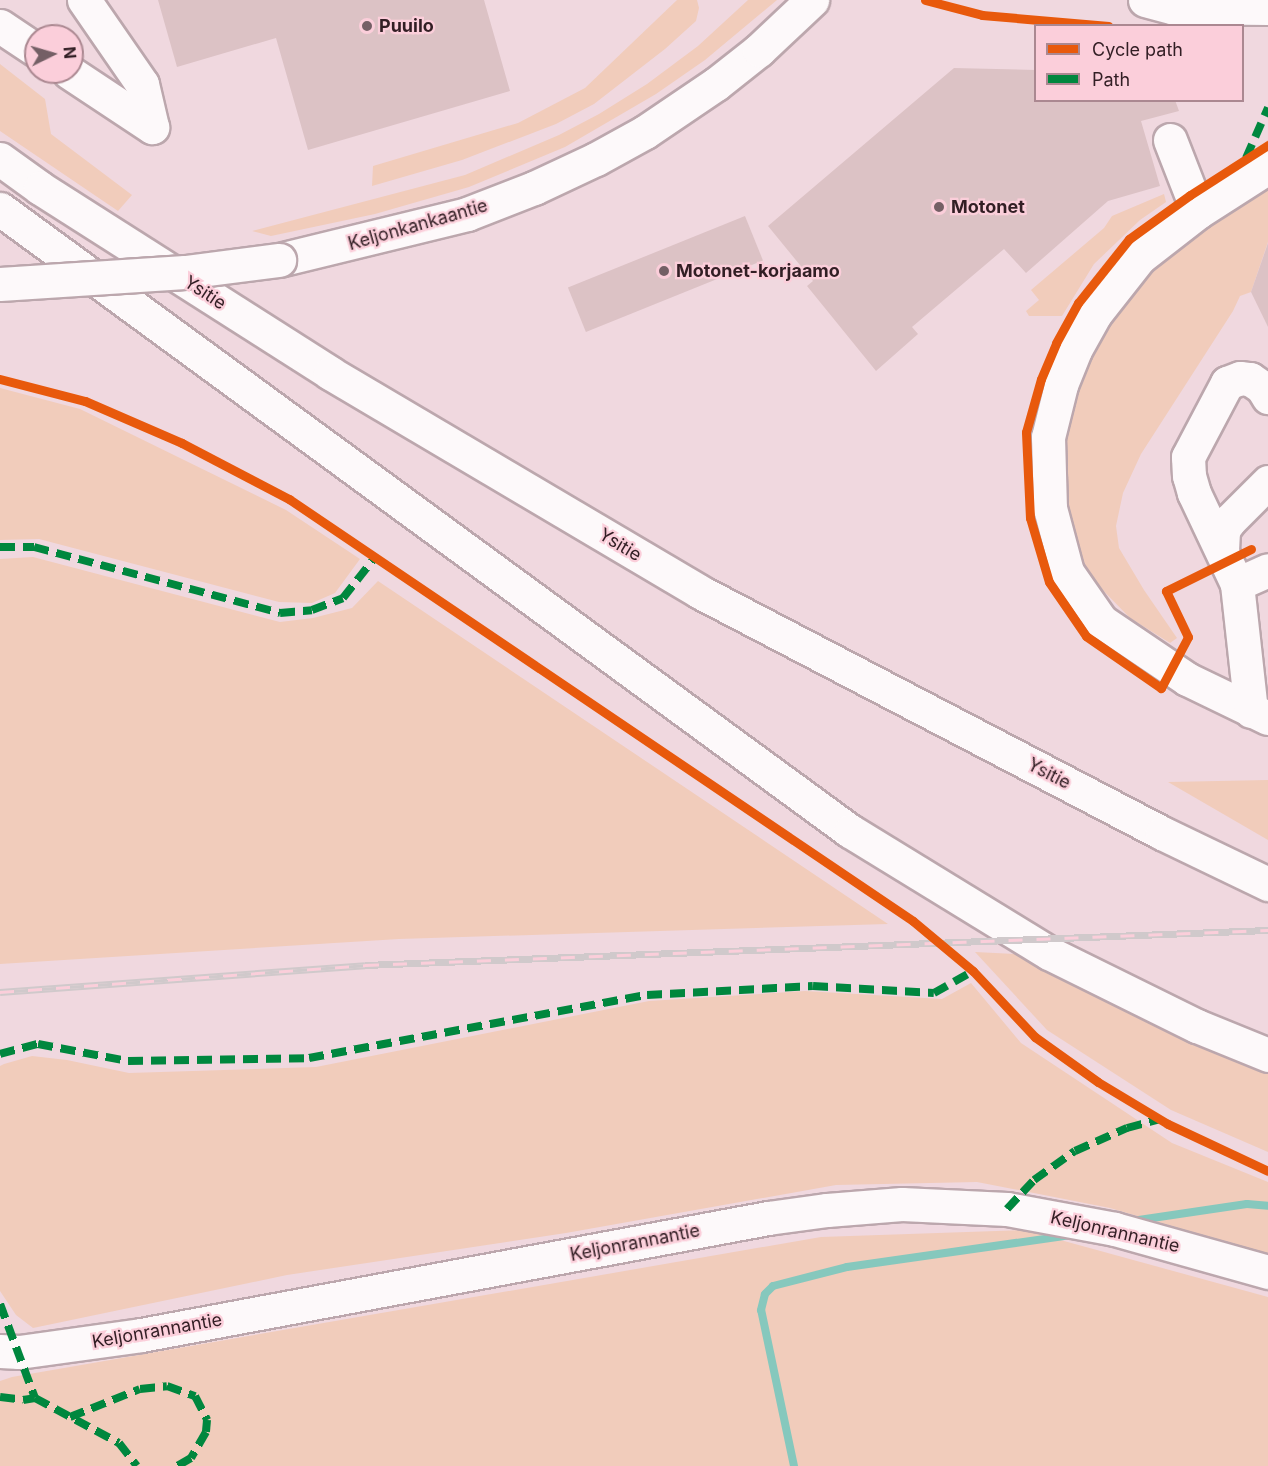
<!DOCTYPE html>
<html>
<head>
<meta charset="utf-8">
<style>
  body { margin:0 }
  #map { position:relative; width:1268px; height:1466px; overflow:hidden; background:#f0d8df; font-family:Inter,sans-serif }
  div>[style] { position:absolute }
  .green>* { inset:0; background:#f1ccbb }
  .stream>* { height:8px; margin:-4px; padding:0 4px; transform-origin:4px; border-radius:4px; background:#86c8bd }
  .building>* { inset:0; background:#dcc2c5; transform-origin:0 0 }
  .roads { filter:drop-shadow(2px 0 #bca7ad) drop-shadow(-2px 0 #bca7ad) drop-shadow(0 2px #bca7ad) drop-shadow(0 -2px #bca7ad) }
  .minor>* { height:33px; margin:-16.5px; padding:0 16.5px; transform-origin:16.5px; border-radius:16.5px; background:#fdf9fa }
  .major>* { height:33px; margin:-16.5px; padding:0 16.5px; transform-origin:16.5px; border-radius:16.5px; background:#fdf9fa }
  .highway>* { height:33px; margin:-16.5px; padding:0 16.5px; transform-origin:16.5px; border-radius:16.5px; background:#fdf9fa }
  .rail>* { height:7px; margin-top:-3.5px; transform-origin:0; background:repeating-linear-gradient(90deg,#fbceda 0 14px,#d0c9cb 0 28px); box-sizing:border-box; border-block:2px solid #d0c9cb }
  .bridges { filter:drop-shadow(2px 0 #bca7ad) drop-shadow(-2px 0 #bca7ad) drop-shadow(0 2px #bca7ad) drop-shadow(0 -2px #bca7ad) }
  .major-bridge>* { height:33px; margin:-16.5px; padding:0 16.5px; transform-origin:16.5px; border-radius:16.5px; background:#fdf9fa }
  .quiet>* { height:8px; margin-top:-4px; transform-origin:0; background:repeating-linear-gradient(90deg,#00873e 0 15px,transparent 0 23px) }
  .cycleway>* { height:9px; margin:-4.5px; padding:0 4.5px; transform-origin:4.5px; border-radius:4.5px; background:#e8590c }
  .dots>* { width:16px; height:16px; translate:-50% -50%; box-sizing:border-box; border:3px solid #fbceda; border-radius:50% }
  span { translate:-50% -50%; white-space:nowrap; text-align:center; line-height:1.15; -webkit-text-stroke:4.5px #fbceda; paint-order:stroke }
  .poi-label { font-size:18px; color:#321e24; font-weight:700 }
  .left { translate:0 -50%; text-align:left }
  .street-label { font-size:18px; color:#321e24 }
  .legend { position:absolute; left:1034px; top:24px; width:210px; height:78px; box-sizing:border-box; background:#fbceda; border:2px solid #ab8891; margin:0; padding:8px 10px; list-style:none; font-size:18px; color:#321e24 }
  .legend li { display:flex; align-items:center; gap:12px; height:30px }
  .legend b { width:30px; border:2px solid #ab8891 }
  .north { position:absolute; left:24px; top:24px; width:60px; height:60px; box-sizing:border-box; background:#fbceda; border:2px solid #ab8891; border-radius:50%; rotate:85deg; font-size:16px; font-weight:700; line-height:24px; text-align:center; color:#321e24 }
  .north::after { content:''; display:block; margin:auto; width:21px; height:27px; background:#745f65; clip-path:polygon(50% 0,100% 100%,50% 72%,0 100%) }
</style>
</head>
<body>
<div id="map">
  <div class="green">
    <div style="clip-path:polygon(677px 0,697px 0,699px 8px,696px 21px,665px 49px,594px 104px,556px 124px,462px 160px,372px 186px,373px 166px,518px 123px,585px 88px)"></div>
    <div style="clip-path:polygon(748px 0,777px 0,705px 60px,656px 94px,565px 147px,469px 187px,375px 214px,271px 236px,252px 231px,465px 175px,559px 135px,599px 114px,647px 84px,698px 46px)"></div>
    <div style="clip-path:polygon(0 64px,45px 99px,51px 134px,132px 195px,118px 211px,0 131px)"></div>
    <div style="clip-path:polygon(1268px 184px,1268px 242px,1251px 292px,1240px 296px,1233px 311px,1141px 454px,1123px 493px,1116px 526px,1119px 548px,1144px 590px,1177px 638px,1170px 643px,1130px 618px,1088px 575px,1074px 541px,1063px 496px,1060px 452px,1069px 406px,1100px 337px,1131px 289px,1172px 247px)"></div>
    <div style="clip-path:polygon(1164px 194px,1166px 202px,1140px 220px,1094px 264px,1062px 316px,1029px 316px,1026px 311px,1039px 300px,1031px 290px,1104px 228px,1112px 216px)"></div>
    <div style="clip-path:polygon(0 388px,80px 409px,286px 510px,360px 559px,335px 593px,312px 603px,279px 602px,39px 539px,0 540px)"></div>
    <div style="clip-path:polygon(33px 557px,280px 622px,313px 618px,352px 608px,378px 581px,888px 924px,399px 939px,0 964px,0 559px)"></div>
    <div style="clip-path:polygon(1268px 780px,1268px 840px,1168px 782px)"></div>
    <div style="clip-path:polygon(975px 952px,1015px 954px,1268px 1072px,1268px 1152px,1171px 1110px,1047px 1030px)"></div>
    <div style="clip-path:polygon(971px 983px,1021px 1043px,1172px 1143px,1268px 1182px,1268px 1254px,1110px 1208px,977px 1182px,836px 1185px,566px 1233px,287px 1275px,33px 1328px,16px 1315px,0 1291px,0 1066px,4px 1064px,32px 1056px,67px 1060px,129px 1073px,316px 1067px,649px 1001px,805px 991px,942px 999px)"></div>
    <div style="clip-path:polygon(1024px 1230px,1268px 1297px,1268px 1466px,0 1466px,0 1381px,12px 1377px,821px 1237px)"></div>
  </div>
  <div class="stream">
    <div style="left:1132px;top:1221px;width:116px;rotate:-8.4deg"></div>
    <div style="left:1247px;top:1204px;width:21px;rotate:5deg"></div>
    <div style="left:794px;top:1466px;width:159px;rotate:-101.9deg"></div>
    <div style="left:761px;top:1310px;width:16px;rotate:-76deg"></div>
    <div style="left:765px;top:1294px;width:11px;rotate:-45deg"></div>
    <div style="left:773px;top:1286px;width:76px;rotate:-14.4deg"></div>
    <div style="left:847px;top:1267px;width:221px;rotate:-8.1deg"></div>
  </div>
  <div class="building">
    <div style="clip-path:polygon(158px 0,484px 0,510px 91px,308px 150px,276px 38px,177px 67px)"></div>
    <div style="clip-path:polygon(954px 68px,1036px 70px,1036px 100px,1175px 100px,1179px 111px,1141px 121px,1160px 186px,1108px 201px,1026px 273px,1004px 249px,912px 327px,918px 334px,876px 371px,807px 286px,813px 281px,768px 226px)"></div>
    <div style="left:745px;top:216px;width:48px;height:191px;rotate:68deg"></div>
    <div style="clip-path:polygon(1268px 243px,1268px 327px,1251px 292px)"></div>
  </div>
  <div class="roads">
    <div class="minor">
      <div style="left:84px;top:0;width:102px;rotate:55.4deg"></div>
      <div style="left:142px;top:84px;width:44px;rotate:76.9deg"></div>
      <div style="left:1145px;top:0;width:28px;rotate:15deg"></div>
      <div style="left:1172px;top:7px;width:96px;rotate:0.6deg"></div>
      <div style="left:0;top:26px;width:43px;rotate:33.7deg"></div>
      <div style="left:69px;top:72px;width:100px;rotate:33.5deg"></div>
      <div style="left:1170px;top:140px;width:77px;rotate:68.7deg"></div>
      <div style="left:1268px;top:167px;width:83px;rotate:147.3deg"></div>
      <div style="left:1198px;top:212px;width:75px;rotate:142.1deg"></div>
      <div style="left:1139px;top:258px;width:71px;rotate:128.2deg"></div>
      <div style="left:1095px;top:314px;width:41px;rotate:119.1deg"></div>
      <div style="left:1075px;top:350px;width:38px;rotate:112deg"></div>
      <div style="left:1061px;top:385px;width:54px;rotate:104deg"></div>
      <div style="left:1048px;top:437px;width:71px;rotate:88.4deg"></div>
      <div style="left:1050px;top:508px;width:66px;rotate:75.1deg"></div>
      <div style="left:1067px;top:572px;width:60px;rotate:55.2deg"></div>
      <div style="left:1101px;top:621px;width:104px;rotate:34deg"></div>
      <div style="left:1187px;top:679px;width:90px;rotate:25.7deg"></div>
      <div style="left:1222px;top:550px;width:20px;rotate:-87deg"></div>
      <div style="left:1223px;top:530px;width:11px;rotate:-56deg"></div>
      <div style="left:1229px;top:521px;width:55px;rotate:-45deg"></div>
      <div style="left:1237px;top:584px;width:34px;rotate:-24deg"></div>
      <div style="left:1251px;top:711px;width:128px;rotate:-96.3deg"></div>
      <div style="left:1237px;top:584px;width:101px;rotate:-115.3deg"></div>
      <div style="left:1194px;top:493px;width:18px;rotate:-106deg"></div>
      <div style="left:1189px;top:476px;width:19px;rotate:-93deg"></div>
      <div style="left:1188px;top:457px;width:84px;rotate:-62.2deg"></div>
      <div style="left:1227px;top:383px;width:14px;rotate:-21deg"></div>
      <div style="left:1240px;top:378px;width:10px;rotate:6deg"></div>
      <div style="left:1250px;top:379px;width:14px;rotate:34deg"></div>
      <div style="left:1262px;top:387px;width:12px;rotate:59deg"></div>
      <div style="left:0;top:1351px;width:19px;rotate:3deg"></div>
      <div style="left:19px;top:1352px;width:123px;rotate:-7.9deg"></div>
      <div style="left:141px;top:1335px;width:638px;rotate:-10.57deg"></div>
      <div style="left:768px;top:1218px;width:60px;rotate:-7.7deg"></div>
      <div style="left:827px;top:1210px;width:75px;rotate:-4.6deg"></div>
      <div style="left:902px;top:1204px;width:105px;rotate:2.7deg"></div>
      <div style="left:1007px;top:1209px;width:110px;rotate:10.5deg"></div>
      <div style="left:1115px;top:1229px;width:159px;rotate:15.7deg"></div>
    </div>
    <div class="major">
      <div style="left:279px;top:260px;width:194px;rotate:-13.7deg"></div>
      <div style="left:467px;top:214px;width:72px;rotate:-21.2deg"></div>
      <div style="left:534px;top:188px;width:68px;rotate:-25.1deg"></div>
      <div style="left:596px;top:159px;width:56px;rotate:-28.9deg"></div>
      <div style="left:645px;top:132px;width:86px;rotate:-34.1deg"></div>
      <div style="left:716px;top:84px;width:55px;rotate:-38.3deg"></div>
      <div style="left:759px;top:50px;width:73px;rotate:-43.3deg"></div>
    </div>
    <div class="highway">
      <div style="left:0;top:159px;width:49px;rotate:35.9deg"></div>
      <div style="left:40px;top:188px;width:344px;rotate:32.5deg"></div>
      <div style="left:330px;top:373px;width:430px;rotate:30.6deg"></div>
      <div style="left:700px;top:592px;width:521px;rotate:27.55deg"></div>
      <div style="left:1162px;top:833px;width:118px;rotate:25.7deg"></div>
      <div style="left:0;top:209px;width:1053px;rotate:36.2deg"></div>
      <div style="left:850px;top:831px;width:233px;rotate:31.5deg"></div>
      <div style="left:1049px;top:953px;width:165px;rotate:26.3deg"></div>
      <div style="left:1197px;top:1026px;width:77px;rotate:22.2deg"></div>
    </div>
  </div>
  <div class="rail">
    <div style="left:0;top:992px;width:366px;rotate:-4.2deg"></div>
    <div style="left:365px;top:965px;width:904px;rotate:-2.22deg"></div>
  </div>
  <div class="bridges">
    <div class="major-bridge">
      <div style="left:0;top:284px;width:185px;rotate:-3.7deg"></div>
      <div style="left:185px;top:272px;width:95px;rotate:-7.3deg"></div>
    </div>
  </div>
  <div class="quiet">
    <div style="left:1246px;top:158px;width:55px;rotate:-66.3deg"></div>
    <div style="left:0;top:547px;width:34px"></div>
    <div style="left:34px;top:547px;width:255px;rotate:15deg"></div>
    <div style="left:280px;top:613px;width:32px;rotate:-5deg"></div>
    <div style="left:312px;top:610px;width:33px;rotate:-21deg"></div>
    <div style="left:343px;top:598px;width:53px;rotate:-51.8deg"></div>
    <div style="left:0;top:1054px;width:39px;rotate:-15deg"></div>
    <div style="left:38px;top:1044px;width:92px;rotate:10.7deg"></div>
    <div style="left:128px;top:1061px;width:181px;rotate:-0.9deg"></div>
    <div style="left:309px;top:1058px;width:344px;rotate:-10.6deg"></div>
    <div style="left:647px;top:995px;width:166px;rotate:-3.1deg"></div>
    <div style="left:813px;top:986px;width:121px;rotate:3.3deg"></div>
    <div style="left:934px;top:993px;width:45px;rotate:-29.4deg"></div>
    <div style="left:1007px;top:1209px;width:40px;rotate:-47deg"></div>
    <div style="left:1034px;top:1180px;width:50px;rotate:-35.3deg"></div>
    <div style="left:1075px;top:1151px;width:57px;rotate:-23.9deg"></div>
    <div style="left:1127px;top:1128px;width:34px;rotate:-15deg"></div>
    <div style="left:0;top:1304px;width:100px;rotate:69.6deg"></div>
    <div style="left:35px;top:1398px;width:95px;rotate:28.2deg"></div>
    <div style="left:119px;top:1443px;width:29px;rotate:52deg"></div>
    <div style="left:0;top:1397px;width:23px;rotate:7deg"></div>
    <div style="left:23px;top:1400px;width:12px;rotate:-9deg"></div>
    <div style="left:70px;top:1417px;width:75px;rotate:-21.8deg"></div>
    <div style="left:140px;top:1389px;width:27px;rotate:-6deg"></div>
    <div style="left:167px;top:1386px;width:30px;rotate:20deg"></div>
    <div style="left:195px;top:1396px;width:27px;rotate:63deg"></div>
    <div style="left:207px;top:1420px;width:12px;rotate:95deg"></div>
    <div style="left:206px;top:1432px;width:30px;rotate:120deg"></div>
    <div style="left:191px;top:1458px;width:16px;rotate:150deg"></div>
  </div>
  <div class="cycleway">
    <div style="left:925px;top:0;width:59px;rotate:14.7deg"></div>
    <div style="left:982px;top:15px;width:127px;rotate:5deg"></div>
    <div style="left:0;top:379px;width:88px;rotate:14.5deg"></div>
    <div style="left:85px;top:401px;width:106px;rotate:23.4deg"></div>
    <div style="left:182px;top:443px;width:121px;rotate:27.6deg"></div>
    <div style="left:289px;top:499px;width:753px;rotate:34.07deg"></div>
    <div style="left:913px;top:921px;width:78px;rotate:39.8deg"></div>
    <div style="left:973px;top:971px;width:91px;rotate:46.8deg"></div>
    <div style="left:1035px;top:1037px;width:77px;rotate:35.5deg"></div>
    <div style="left:1098px;top:1082px;width:82px;rotate:31deg"></div>
    <div style="left:1168px;top:1124px;width:110px;rotate:25.2deg"></div>
    <div style="left:1251px;top:549px;width:95px;rotate:153.7deg"></div>
    <div style="left:1166px;top:591px;width:51px;rotate:64.4deg"></div>
    <div style="left:1188px;top:637px;width:58px;rotate:117.9deg"></div>
    <div style="left:1161px;top:688px;width:91px;rotate:-145.3deg"></div>
    <div style="left:1086px;top:636px;width:65px;rotate:-124.4deg"></div>
    <div style="left:1049px;top:582px;width:67px;rotate:-106.5deg"></div>
    <div style="left:1030px;top:518px;width:86px;rotate:-92.7deg"></div>
    <div style="left:1026px;top:432px;width:55px;rotate:-74.2deg"></div>
    <div style="left:1041px;top:379px;width:39px;rotate:-67deg"></div>
    <div style="left:1056px;top:343px;width:46px;rotate:-61.2deg"></div>
    <div style="left:1078px;top:303px;width:82px;rotate:-51.4deg"></div>
    <div style="left:1129px;top:239px;width:75px;rotate:-35.8deg"></div>
    <div style="left:1190px;top:195px;width:93px;rotate:-32.7deg"></div>
  </div>
  <div class="dots">
    <div style="left:367px;top:26px;background:#745f65"></div>
    <div style="left:939px;top:207px;background:#745f65"></div>
    <div style="left:664px;top:271px;background:#745f65"></div>
  </div>
  <div class="poi-label">
    <span class="left" style="left:379px;top:26px">Puuilo</span>
    <span class="left" style="left:951px;top:207px">Motonet</span>
    <span class="left" style="left:676px;top:271px">Motonet-korjaamo</span>
  </div>
  <div class="street-label">
    <span style="left:418px;top:225px;rotate:-16deg">Keljonkankaantie</span>
    <span style="left:205px;top:293px;rotate:33deg">Ysitie</span>
    <span style="left:620px;top:545px;rotate:31deg">Ysitie</span>
    <span style="left:1049px;top:774px;rotate:27deg">Ysitie</span>
    <span style="left:1115px;top:1232px;rotate:13deg">Keljonrannantie</span>
    <span style="left:635px;top:1243px;rotate:-11deg">Keljonrannantie</span>
    <span style="left:157px;top:1331px;rotate:-10deg">Keljonrannantie</span>
  </div>
  <ul class="legend">
  <li><b style="height:8px;background:#e8590c"></b>Cycle path</li>
  <li><b style="height:8px;background:#00873e"></b>Path</li>
  </ul>
  <div class="north">N</div>
</div>
</body>
</html>
